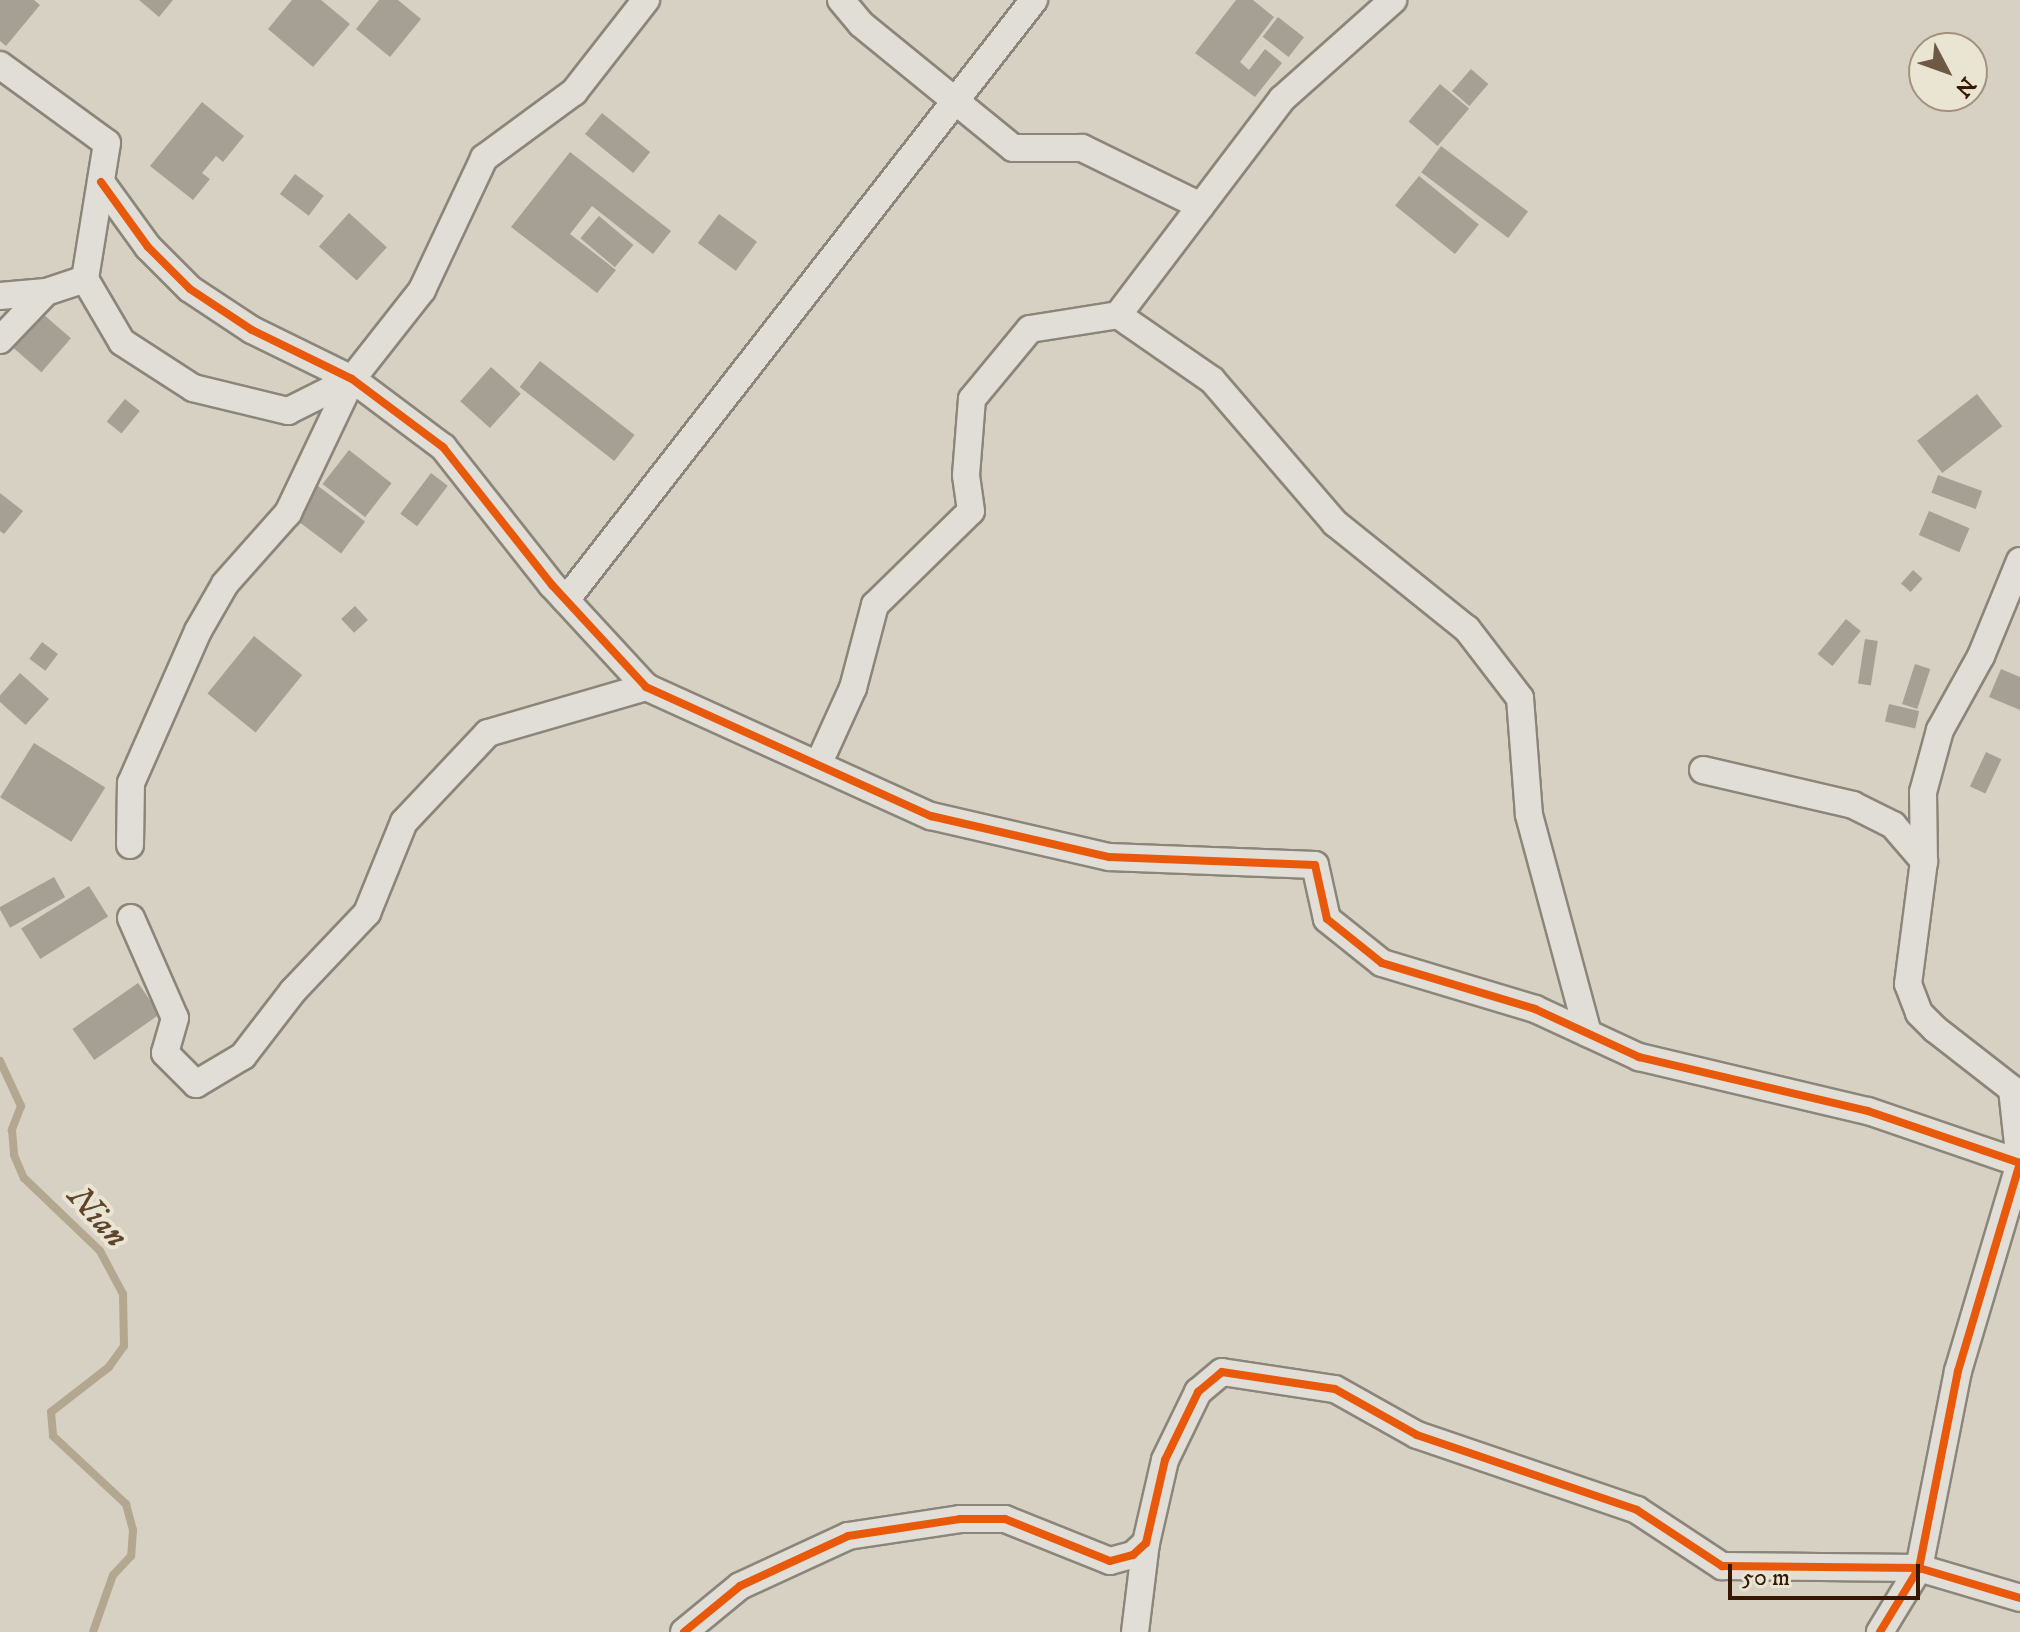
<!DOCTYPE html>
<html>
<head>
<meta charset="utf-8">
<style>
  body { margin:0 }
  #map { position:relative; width:2020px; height:1632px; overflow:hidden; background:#d6d1c2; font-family:"IM FELL DW Pica",serif }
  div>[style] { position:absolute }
  .stream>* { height:8px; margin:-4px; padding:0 4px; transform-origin:4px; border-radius:4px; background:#b4a790 }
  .building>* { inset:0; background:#a6a094; transform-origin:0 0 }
  .roads { filter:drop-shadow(2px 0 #8c8579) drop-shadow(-2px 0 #8c8579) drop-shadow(0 2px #8c8579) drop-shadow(0 -2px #8c8579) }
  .street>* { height:26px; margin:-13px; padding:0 13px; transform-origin:13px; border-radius:13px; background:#e0ded6 }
  .cycleway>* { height:8px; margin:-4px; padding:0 4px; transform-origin:4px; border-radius:4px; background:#e8590c }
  span { translate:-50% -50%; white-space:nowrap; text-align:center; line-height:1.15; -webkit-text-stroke:8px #eae4d2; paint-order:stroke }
  .water-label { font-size:34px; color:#5d442b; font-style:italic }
  .north { position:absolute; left:1908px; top:32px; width:80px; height:80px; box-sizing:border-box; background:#eae4d2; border:2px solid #a2927e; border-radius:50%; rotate:131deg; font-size:22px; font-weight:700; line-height:32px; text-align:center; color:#361800 }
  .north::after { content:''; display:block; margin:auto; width:28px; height:36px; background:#6e5944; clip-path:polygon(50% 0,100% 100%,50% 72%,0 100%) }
  .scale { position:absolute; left:1728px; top:1564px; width:192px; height:36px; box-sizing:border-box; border:4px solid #361800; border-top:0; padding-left:10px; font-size:24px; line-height:28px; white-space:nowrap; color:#361800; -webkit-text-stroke:6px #eae4d2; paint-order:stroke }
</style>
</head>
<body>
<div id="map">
  <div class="stream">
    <div style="left:0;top:1061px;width:50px;rotate:65deg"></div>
    <div style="left:21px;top:1106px;width:26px;rotate:111deg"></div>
    <div style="left:12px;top:1130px;width:25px;rotate:85deg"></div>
    <div style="left:14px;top:1155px;width:25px;rotate:67deg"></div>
    <div style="left:24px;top:1178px;width:105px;rotate:43.8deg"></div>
    <div style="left:100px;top:1251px;width:49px;rotate:61.9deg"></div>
    <div style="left:123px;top:1294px;width:52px;rotate:88.9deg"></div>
    <div style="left:124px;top:1346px;width:26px;rotate:126deg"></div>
    <div style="left:109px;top:1367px;width:73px;rotate:142.2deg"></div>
    <div style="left:51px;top:1412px;width:24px;rotate:85deg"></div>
    <div style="left:53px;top:1436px;width:100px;rotate:43deg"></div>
    <div style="left:126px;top:1504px;width:27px;rotate:75deg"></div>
    <div style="left:133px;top:1530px;width:26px;rotate:94deg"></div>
    <div style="left:131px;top:1556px;width:26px;rotate:133deg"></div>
    <div style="left:113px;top:1575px;width:60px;rotate:109.3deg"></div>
  </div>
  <div class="building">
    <div style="clip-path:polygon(0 0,34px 0,40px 5px,6px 46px,0 41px)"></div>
    <div style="clip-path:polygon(139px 0,173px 0,159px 17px)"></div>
    <div style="clip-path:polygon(292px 0,321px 0,350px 24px,313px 67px,268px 29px)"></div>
    <div style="clip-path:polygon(379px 0,398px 0,421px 19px,390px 57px,356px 29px)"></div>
    <div style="clip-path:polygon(1236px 0,1253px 0,1274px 17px,1240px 62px,1249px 70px,1265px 49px,1282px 63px,1255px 97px,1195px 53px)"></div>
    <div style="left:1278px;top:17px;width:33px;height:25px;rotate:38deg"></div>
    <div style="left:1471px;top:69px;width:23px;height:29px;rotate:41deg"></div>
    <div style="left:1440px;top:84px;width:38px;height:49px;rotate:40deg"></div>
    <div style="clip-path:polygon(202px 102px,244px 136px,223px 162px,216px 156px,202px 173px,210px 179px,193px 200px,150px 166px)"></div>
    <div style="left:602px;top:113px;width:62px;height:27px;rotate:39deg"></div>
    <div style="left:1441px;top:146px;width:109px;height:33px;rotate:37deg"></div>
    <div style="clip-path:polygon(570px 152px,671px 231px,653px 254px,592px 206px,570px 234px,616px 270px,597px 293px,511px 227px)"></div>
    <div style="left:295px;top:174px;width:36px;height:25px;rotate:37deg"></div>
    <div style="left:1419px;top:176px;width:77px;height:38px;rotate:39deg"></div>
    <div style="left:349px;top:213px;width:51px;height:45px;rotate:42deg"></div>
    <div style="left:719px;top:214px;width:47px;height:36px;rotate:36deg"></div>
    <div style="left:599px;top:216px;width:45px;height:29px;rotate:40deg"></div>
    <div style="left:43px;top:314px;width:37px;height:45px;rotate:41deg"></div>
    <div style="left:540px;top:361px;width:120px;height:33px;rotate:38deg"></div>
    <div style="left:491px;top:367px;width:40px;height:46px;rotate:42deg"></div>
    <div style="left:1977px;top:394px;width:41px;height:76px;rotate:52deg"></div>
    <div style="left:125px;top:399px;width:19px;height:29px;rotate:39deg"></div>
    <div style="left:349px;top:450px;width:54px;height:43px;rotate:38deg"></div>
    <div style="left:431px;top:473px;width:21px;height:51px;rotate:37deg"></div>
    <div style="left:1938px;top:475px;width:47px;height:19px;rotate:20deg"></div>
    <div style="left:314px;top:483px;width:64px;height:40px;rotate:37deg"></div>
    <div style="clip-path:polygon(0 493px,23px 511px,4px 534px,0 531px)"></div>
    <div style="left:1929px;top:511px;width:44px;height:26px;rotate:23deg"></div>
    <div style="left:1913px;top:570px;width:13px;height:18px;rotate:42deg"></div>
    <div style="left:355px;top:606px;width:19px;height:19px;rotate:47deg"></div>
    <div style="left:1846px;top:619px;width:19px;height:45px;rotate:39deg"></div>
    <div style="left:254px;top:636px;width:62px;height:74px;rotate:39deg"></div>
    <div style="left:1865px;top:639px;width:13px;height:45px;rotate:9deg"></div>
    <div style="left:42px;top:642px;width:20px;height:21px;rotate:37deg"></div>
    <div style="left:1915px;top:664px;width:16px;height:42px;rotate:18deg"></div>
    <div style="clip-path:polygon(2001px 669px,2020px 677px,2020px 710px,1989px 697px)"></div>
    <div style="left:20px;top:673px;width:39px;height:35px;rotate:42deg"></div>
    <div style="left:1889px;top:704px;width:31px;height:18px;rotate:13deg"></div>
    <div style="left:34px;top:743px;width:84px;height:64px;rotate:32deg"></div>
    <div style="left:1986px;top:752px;width:17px;height:38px;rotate:25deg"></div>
    <div style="left:54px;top:877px;width:23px;height:63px;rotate:61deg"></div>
    <div style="left:89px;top:886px;width:36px;height:80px;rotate:58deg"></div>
    <div style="left:138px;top:983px;width:38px;height:80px;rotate:55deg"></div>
  </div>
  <div class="roads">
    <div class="street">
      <div style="left:841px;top:0;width:31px;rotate:50deg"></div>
      <div style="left:861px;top:24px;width:196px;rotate:39.2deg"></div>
      <div style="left:1013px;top:148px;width:69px"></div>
      <div style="left:1082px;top:148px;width:132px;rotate:26deg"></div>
      <div style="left:0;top:65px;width:132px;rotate:36.1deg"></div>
      <div style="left:107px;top:143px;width:138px;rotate:99.2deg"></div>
      <div style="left:101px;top:182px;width:80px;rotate:54.1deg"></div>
      <div style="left:148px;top:247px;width:59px;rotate:45deg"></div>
      <div style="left:190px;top:289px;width:74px;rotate:33.5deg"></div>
      <div style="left:252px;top:330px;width:111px;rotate:26.1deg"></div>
      <div style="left:352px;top:379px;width:114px;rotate:36.8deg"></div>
      <div style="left:443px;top:447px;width:176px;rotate:51.7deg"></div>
      <div style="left:552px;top:585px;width:139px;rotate:47.3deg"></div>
      <div style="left:646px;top:687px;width:313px;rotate:24.4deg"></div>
      <div style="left:931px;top:816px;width:183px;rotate:13deg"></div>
      <div style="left:1109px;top:857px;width:206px;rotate:2.2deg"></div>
      <div style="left:1315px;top:865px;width:55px;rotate:77.5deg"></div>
      <div style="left:1327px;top:919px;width:70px;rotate:38.7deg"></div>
      <div style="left:1382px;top:963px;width:160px;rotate:16.7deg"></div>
      <div style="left:1535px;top:1009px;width:115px;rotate:24.8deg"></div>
      <div style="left:1639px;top:1057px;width:235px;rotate:13.3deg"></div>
      <div style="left:1868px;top:1111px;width:161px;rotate:18.9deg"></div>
      <div style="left:2020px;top:1163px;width:217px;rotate:106.6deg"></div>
      <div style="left:1958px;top:1371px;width:201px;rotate:101.2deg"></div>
      <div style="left:1919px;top:1568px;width:75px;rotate:121.4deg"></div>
      <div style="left:0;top:296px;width:46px;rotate:-5deg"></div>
      <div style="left:1118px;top:315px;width:114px;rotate:34.7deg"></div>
      <div style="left:1212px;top:380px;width:189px;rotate:49.3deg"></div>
      <div style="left:1335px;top:523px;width:169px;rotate:38.8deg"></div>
      <div style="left:1467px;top:629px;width:87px;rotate:52.5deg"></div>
      <div style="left:1520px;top:698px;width:117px;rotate:85.6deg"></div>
      <div style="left:1529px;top:815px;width:226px;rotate:74.9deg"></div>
      <div style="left:0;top:340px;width:66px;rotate:-46.2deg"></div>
      <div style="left:46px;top:292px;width:41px;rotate:-18.4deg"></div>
      <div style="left:85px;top:279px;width:73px;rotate:59.6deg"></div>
      <div style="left:122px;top:342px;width:85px;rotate:32.9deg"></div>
      <div style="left:193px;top:388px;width:98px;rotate:13.6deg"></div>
      <div style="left:288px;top:411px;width:72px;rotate:-26.6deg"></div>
      <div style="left:2020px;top:561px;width:103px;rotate:112.3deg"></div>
      <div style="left:1981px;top:656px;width:85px;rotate:119deg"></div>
      <div style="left:1940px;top:730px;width:64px;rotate:105.3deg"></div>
      <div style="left:1923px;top:792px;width:69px;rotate:89.2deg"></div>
      <div style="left:1924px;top:861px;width:124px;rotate:97.4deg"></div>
      <div style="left:1908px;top:984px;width:31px;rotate:69deg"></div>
      <div style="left:1919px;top:1013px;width:23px;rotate:45deg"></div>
      <div style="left:1935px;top:1029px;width:98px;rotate:37.9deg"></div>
      <div style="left:2012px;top:1089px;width:74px;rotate:83.8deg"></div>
      <div style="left:566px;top:600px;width:761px;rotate:-52.05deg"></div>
      <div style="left:818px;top:765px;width:85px;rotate:-65.6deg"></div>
      <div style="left:853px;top:688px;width:86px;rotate:-75.2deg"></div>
      <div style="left:875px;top:605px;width:134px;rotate:-44.4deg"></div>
      <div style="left:971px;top:511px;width:36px;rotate:-98deg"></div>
      <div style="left:966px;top:475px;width:76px;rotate:-85.5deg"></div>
      <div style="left:972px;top:399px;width:91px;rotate:-50.4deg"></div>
      <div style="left:1030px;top:329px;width:89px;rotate:-9deg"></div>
      <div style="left:1118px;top:315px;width:271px;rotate:-52.8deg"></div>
      <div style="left:1282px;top:99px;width:149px;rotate:-41.7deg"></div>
      <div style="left:1703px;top:770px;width:154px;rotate:13.1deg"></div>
      <div style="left:1853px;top:805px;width:45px;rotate:26.6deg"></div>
      <div style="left:1893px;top:825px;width:48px;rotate:49.3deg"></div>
      <div style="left:130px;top:845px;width:62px;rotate:-89.1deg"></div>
      <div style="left:131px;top:783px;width:166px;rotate:-66.2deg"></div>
      <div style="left:198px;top:631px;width:54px;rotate:-60.1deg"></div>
      <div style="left:225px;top:584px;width:95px;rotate:-48.4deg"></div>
      <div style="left:288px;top:513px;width:148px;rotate:-64.5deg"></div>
      <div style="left:352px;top:379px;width:113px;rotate:-51.8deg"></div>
      <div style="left:422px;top:290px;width:146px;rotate:-64.8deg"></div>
      <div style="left:484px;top:158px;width:112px;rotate:-36.3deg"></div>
      <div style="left:574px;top:92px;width:117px;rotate:-52deg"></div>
      <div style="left:131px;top:918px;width:109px;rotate:66.3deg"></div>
      <div style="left:175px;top:1018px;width:36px;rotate:106deg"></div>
      <div style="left:165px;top:1053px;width:44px;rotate:45deg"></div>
      <div style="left:196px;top:1084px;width:55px;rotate:-30.8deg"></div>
      <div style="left:243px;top:1056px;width:82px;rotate:-52.4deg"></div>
      <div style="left:293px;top:991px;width:108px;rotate:-46.5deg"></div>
      <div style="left:367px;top:913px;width:98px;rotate:-67.9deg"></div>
      <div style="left:404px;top:822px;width:122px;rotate:-46.7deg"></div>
      <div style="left:488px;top:733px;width:165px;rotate:-16.2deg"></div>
      <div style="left:684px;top:1632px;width:72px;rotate:-39.4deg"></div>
      <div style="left:740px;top:1586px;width:119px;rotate:-24.8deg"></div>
      <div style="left:848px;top:1536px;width:113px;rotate:-8.6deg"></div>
      <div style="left:960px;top:1519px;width:45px"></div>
      <div style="left:1005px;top:1519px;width:113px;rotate:21.8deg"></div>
      <div style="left:1110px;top:1561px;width:24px;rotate:-15deg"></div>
      <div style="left:1133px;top:1555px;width:18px;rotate:-43deg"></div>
      <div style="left:1146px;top:1543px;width:85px;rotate:-77.1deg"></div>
      <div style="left:1165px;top:1460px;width:76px;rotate:-64.1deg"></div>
      <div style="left:1198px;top:1392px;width:31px;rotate:-40deg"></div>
      <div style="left:1222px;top:1372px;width:114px;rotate:8.6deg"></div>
      <div style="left:1335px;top:1389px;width:94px;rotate:29.3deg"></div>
      <div style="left:1417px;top:1435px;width:232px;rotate:18.8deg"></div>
      <div style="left:1637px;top:1510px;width:102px;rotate:33.4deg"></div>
      <div style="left:1722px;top:1566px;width:197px;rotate:0.6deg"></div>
      <div style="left:1919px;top:1568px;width:105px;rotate:16.5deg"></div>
      <div style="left:1135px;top:1632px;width:90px;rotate:-83deg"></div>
    </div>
  </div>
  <div class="cycleway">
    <div style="left:101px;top:182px;width:80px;rotate:54.1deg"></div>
    <div style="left:148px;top:247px;width:59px;rotate:45deg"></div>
    <div style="left:190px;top:289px;width:74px;rotate:33.5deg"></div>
    <div style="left:252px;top:330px;width:111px;rotate:26.1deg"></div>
    <div style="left:352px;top:379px;width:114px;rotate:36.8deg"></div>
    <div style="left:443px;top:447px;width:176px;rotate:51.7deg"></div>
    <div style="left:552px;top:585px;width:139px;rotate:47.3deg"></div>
    <div style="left:646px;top:687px;width:313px;rotate:24.4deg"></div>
    <div style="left:931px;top:816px;width:183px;rotate:13deg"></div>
    <div style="left:1109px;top:857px;width:206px;rotate:2.2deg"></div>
    <div style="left:1315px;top:865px;width:55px;rotate:77.5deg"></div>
    <div style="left:1327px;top:919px;width:70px;rotate:38.7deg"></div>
    <div style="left:1382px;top:963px;width:160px;rotate:16.7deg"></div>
    <div style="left:1535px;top:1009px;width:115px;rotate:24.8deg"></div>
    <div style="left:1639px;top:1057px;width:235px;rotate:13.3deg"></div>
    <div style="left:1868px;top:1111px;width:161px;rotate:18.9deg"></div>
    <div style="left:2020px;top:1163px;width:217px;rotate:106.6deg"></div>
    <div style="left:1958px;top:1371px;width:201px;rotate:101.2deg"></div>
    <div style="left:1919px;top:1568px;width:75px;rotate:121.4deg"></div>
    <div style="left:684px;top:1632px;width:72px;rotate:-39.4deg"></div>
    <div style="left:740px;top:1586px;width:119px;rotate:-24.8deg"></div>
    <div style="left:848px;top:1536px;width:113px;rotate:-8.6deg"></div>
    <div style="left:960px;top:1519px;width:45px"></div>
    <div style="left:1005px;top:1519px;width:113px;rotate:21.8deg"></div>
    <div style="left:1110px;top:1561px;width:24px;rotate:-15deg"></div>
    <div style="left:1133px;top:1555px;width:18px;rotate:-43deg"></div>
    <div style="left:1146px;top:1543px;width:85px;rotate:-77.1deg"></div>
    <div style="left:1165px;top:1460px;width:76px;rotate:-64.1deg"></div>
    <div style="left:1198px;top:1392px;width:31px;rotate:-40deg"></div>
    <div style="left:1222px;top:1372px;width:114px;rotate:8.6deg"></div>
    <div style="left:1335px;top:1389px;width:94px;rotate:29.3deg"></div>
    <div style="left:1417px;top:1435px;width:232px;rotate:18.8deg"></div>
    <div style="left:1637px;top:1510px;width:102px;rotate:33.4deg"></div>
    <div style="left:1722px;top:1566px;width:197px;rotate:0.6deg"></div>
    <div style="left:1919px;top:1568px;width:105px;rotate:16.5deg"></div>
  </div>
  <div class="water-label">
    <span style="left:97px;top:1217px;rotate:48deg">Nian</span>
  </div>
  <div class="north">N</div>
  <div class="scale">50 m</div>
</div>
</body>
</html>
